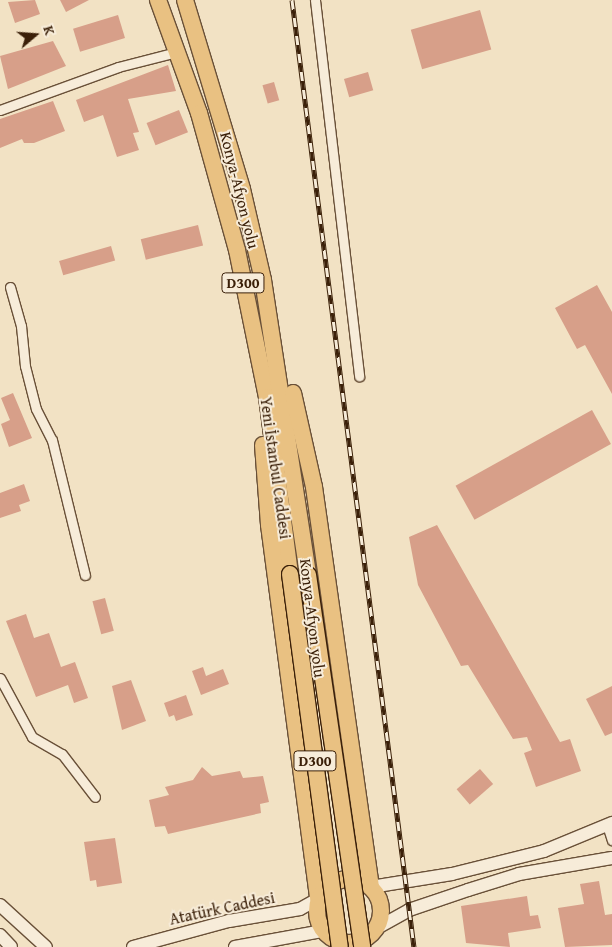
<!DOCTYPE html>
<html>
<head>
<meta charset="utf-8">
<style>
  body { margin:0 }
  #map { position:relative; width:612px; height:947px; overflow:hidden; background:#f2e2c4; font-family:"Gentium Book Plus",serif }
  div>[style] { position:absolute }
  .building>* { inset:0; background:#d79f89; transform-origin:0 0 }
  .roads { filter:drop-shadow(1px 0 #695038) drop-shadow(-1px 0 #695038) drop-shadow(0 1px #695038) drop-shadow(0 -1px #695038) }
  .street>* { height:9px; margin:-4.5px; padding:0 4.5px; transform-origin:4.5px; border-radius:4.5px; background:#f7ecd9 }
  .secondary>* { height:12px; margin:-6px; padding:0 6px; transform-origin:6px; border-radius:6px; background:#f7ecd9 }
  .highway>* { height:16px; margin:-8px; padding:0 8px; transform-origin:8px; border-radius:8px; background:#e9c182 }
  .highway>.ring { margin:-8px; padding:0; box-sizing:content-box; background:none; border:16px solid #e9c182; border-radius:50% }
  .rail>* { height:5px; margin-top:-2.5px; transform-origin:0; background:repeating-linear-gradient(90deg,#f7ecd9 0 9px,#3b2009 0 18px); box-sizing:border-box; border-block:1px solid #3b2009 }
  .bridges { filter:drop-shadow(1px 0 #3b2009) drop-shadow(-1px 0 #3b2009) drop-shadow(0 1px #3b2009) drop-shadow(0 -1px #3b2009) }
  .highway-bridge>* { height:16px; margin:-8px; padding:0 8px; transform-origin:8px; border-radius:8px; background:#e9c182 }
  span { translate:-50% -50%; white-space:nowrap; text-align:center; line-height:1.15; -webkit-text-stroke:4px #f7ecd9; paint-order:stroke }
  .shield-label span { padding:1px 4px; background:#f7ecd9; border:1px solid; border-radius:4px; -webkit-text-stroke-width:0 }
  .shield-label { font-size:15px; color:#3b2009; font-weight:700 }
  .street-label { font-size:16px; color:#3b2009 }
  .north { position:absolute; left:10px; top:10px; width:50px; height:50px; -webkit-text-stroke:4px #f7ecd9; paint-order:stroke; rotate:72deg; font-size:14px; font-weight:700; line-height:20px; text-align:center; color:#3b2009 }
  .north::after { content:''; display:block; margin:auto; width:18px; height:22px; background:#3b2009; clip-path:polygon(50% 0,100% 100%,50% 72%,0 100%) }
</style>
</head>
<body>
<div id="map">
  <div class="building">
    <div style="clip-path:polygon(35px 0,40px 14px,15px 23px,8px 2px)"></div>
    <div style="clip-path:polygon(60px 0,89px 0,66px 12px)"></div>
    <div style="left:480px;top:10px;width:41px;height:72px;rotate:74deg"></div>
    <div style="left:118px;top:15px;width:24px;height:47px;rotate:73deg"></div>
    <div style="clip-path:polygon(53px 41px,66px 66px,8px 89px,0 56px)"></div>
    <div style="clip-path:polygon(168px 65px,176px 91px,128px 99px,139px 132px,133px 133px,139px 150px,117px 157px,103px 115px,84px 122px,76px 100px)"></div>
    <div style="left:368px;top:72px;width:19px;height:25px;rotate:74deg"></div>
    <div style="left:274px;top:82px;width:19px;height:12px;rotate:74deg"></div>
    <div style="clip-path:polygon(53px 101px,65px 131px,34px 143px,24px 143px,22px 139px,0 148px,0 119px)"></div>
    <div style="left:179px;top:110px;width:24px;height:35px;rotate:68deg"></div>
    <div style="left:198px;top:225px;width:21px;height:59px;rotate:76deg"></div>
    <div style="left:111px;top:246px;width:15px;height:54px;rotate:74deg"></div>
    <div style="clip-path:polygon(597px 285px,612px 312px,612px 394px,585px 345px,577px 349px,555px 308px)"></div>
    <div style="clip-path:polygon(13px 393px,32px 438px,9px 447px,1px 424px,10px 420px,1px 398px)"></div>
    <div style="left:592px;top:410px;width:39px;height:156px;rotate:61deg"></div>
    <div style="clip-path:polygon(24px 484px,30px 501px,19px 505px,21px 511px,0 518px,0 493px)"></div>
    <div style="clip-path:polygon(437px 525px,560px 742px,570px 739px,581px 771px,536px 787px,524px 753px,532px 750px,527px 737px,513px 739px,468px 665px,461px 666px,418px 585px,409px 537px)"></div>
    <div style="left:105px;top:598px;width:34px;height:13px;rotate:75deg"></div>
    <div style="clip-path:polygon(26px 614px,34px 638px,49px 633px,61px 667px,75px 662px,88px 698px,74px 703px,68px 685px,36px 697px,6px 621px)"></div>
    <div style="clip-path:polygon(203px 667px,206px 676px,223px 669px,229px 684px,201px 695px,192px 671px)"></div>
    <div style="clip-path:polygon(131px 680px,146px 721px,122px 730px,112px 686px)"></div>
    <div style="clip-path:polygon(612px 686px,612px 733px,605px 736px,586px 699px)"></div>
    <div style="clip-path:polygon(186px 695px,193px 715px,176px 721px,174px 715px,169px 717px,164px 703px)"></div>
    <div style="clip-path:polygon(202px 767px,212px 776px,240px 771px,243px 778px,263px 776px,269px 802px,260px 804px,261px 813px,168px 834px,165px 826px,155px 827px,149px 800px,169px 795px,165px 787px,193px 780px)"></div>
    <div style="left:480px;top:769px;width:20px;height:31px;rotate:49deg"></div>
    <div style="clip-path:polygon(115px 838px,122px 883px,97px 887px,96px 880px,90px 881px,84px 842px)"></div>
    <div style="clip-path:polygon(599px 881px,605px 915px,612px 914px,612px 945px,565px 947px,558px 908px,584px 904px,580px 884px)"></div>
    <div style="clip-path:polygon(527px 896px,530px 916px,538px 915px,541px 928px,508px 933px,510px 947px,466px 943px,461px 906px)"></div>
  </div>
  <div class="roads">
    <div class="street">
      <div style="left:315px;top:0;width:379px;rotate:83.3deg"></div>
      <div style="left:0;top:110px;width:126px;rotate:-20deg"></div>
      <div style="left:118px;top:67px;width:61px;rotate:-14.3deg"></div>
      <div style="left:10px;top:287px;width:41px;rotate:74.2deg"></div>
      <div style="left:21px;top:326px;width:40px;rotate:84.3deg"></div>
      <div style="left:25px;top:366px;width:44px;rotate:75.7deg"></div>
      <div style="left:36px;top:409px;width:35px;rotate:63deg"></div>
      <div style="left:52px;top:440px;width:139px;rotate:76.3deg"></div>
      <div style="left:0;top:678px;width:67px;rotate:61.5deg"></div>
      <div style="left:32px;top:737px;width:34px;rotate:30deg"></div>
      <div style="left:62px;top:754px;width:54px;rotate:52.5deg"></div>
      <div style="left:607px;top:825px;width:16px;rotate:72deg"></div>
    </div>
    <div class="secondary">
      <div style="left:371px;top:887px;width:82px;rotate:-9.1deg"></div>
      <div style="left:452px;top:874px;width:95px;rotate:-14deg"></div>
      <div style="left:544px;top:851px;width:74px;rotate:-22.4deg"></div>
      <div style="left:0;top:905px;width:62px;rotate:42.4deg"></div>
      <div style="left:377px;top:928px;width:37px;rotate:-29deg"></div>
      <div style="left:409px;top:910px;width:62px;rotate:-18.7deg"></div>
      <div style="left:468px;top:890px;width:53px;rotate:-17.4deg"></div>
      <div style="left:519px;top:874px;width:94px;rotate:-9.8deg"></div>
      <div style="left:0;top:935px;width:16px;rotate:47deg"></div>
      <div style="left:133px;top:947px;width:99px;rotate:-15.2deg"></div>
      <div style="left:229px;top:921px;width:72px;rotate:-9.6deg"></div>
      <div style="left:300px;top:909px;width:21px;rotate:-29deg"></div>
      <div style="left:235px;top:947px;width:88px;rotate:-10.4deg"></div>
    </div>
    <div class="highway">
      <div style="left:158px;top:0;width:120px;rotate:70.1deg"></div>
      <div style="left:199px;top:113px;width:142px;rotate:74.5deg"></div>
      <div style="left:237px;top:250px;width:150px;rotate:78.5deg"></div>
      <div style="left:267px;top:397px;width:178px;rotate:82.6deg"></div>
      <div style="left:185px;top:0;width:197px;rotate:73.2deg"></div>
      <div style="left:242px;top:189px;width:93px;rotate:77deg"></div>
      <div style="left:263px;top:280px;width:298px;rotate:81.3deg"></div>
      <div style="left:293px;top:393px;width:96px;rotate:77.4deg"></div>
      <div style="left:314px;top:487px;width:404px;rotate:81.9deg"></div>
      <div style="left:263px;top:445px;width:80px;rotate:85.7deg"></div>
      <div style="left:269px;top:525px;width:377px;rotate:82.5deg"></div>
      <div class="ring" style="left:317px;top:879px;width:48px;height:48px"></div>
    </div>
  </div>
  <div class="rail">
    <div style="left:292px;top:0;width:955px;rotate:82.66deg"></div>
  </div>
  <div class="bridges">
    <div class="highway-bridge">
      <div style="left:290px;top:574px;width:376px;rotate:82.4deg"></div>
      <div style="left:308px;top:575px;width:376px;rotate:81.7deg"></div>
    </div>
  </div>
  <div class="shield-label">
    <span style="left:243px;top:283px">D300</span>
    <span style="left:315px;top:761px">D300</span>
  </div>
  <div class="street-label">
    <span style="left:240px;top:190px;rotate:76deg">Konya-Afyon yolu</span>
    <span style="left:276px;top:468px;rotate:82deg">Yeni İstanbul Caddesi</span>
    <span style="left:313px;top:618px;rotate:83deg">Konya-Afyon yolu</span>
    <span style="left:222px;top:908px;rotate:-12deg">Atatürk Caddesi</span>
  </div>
  <div class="north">K</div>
</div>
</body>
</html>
